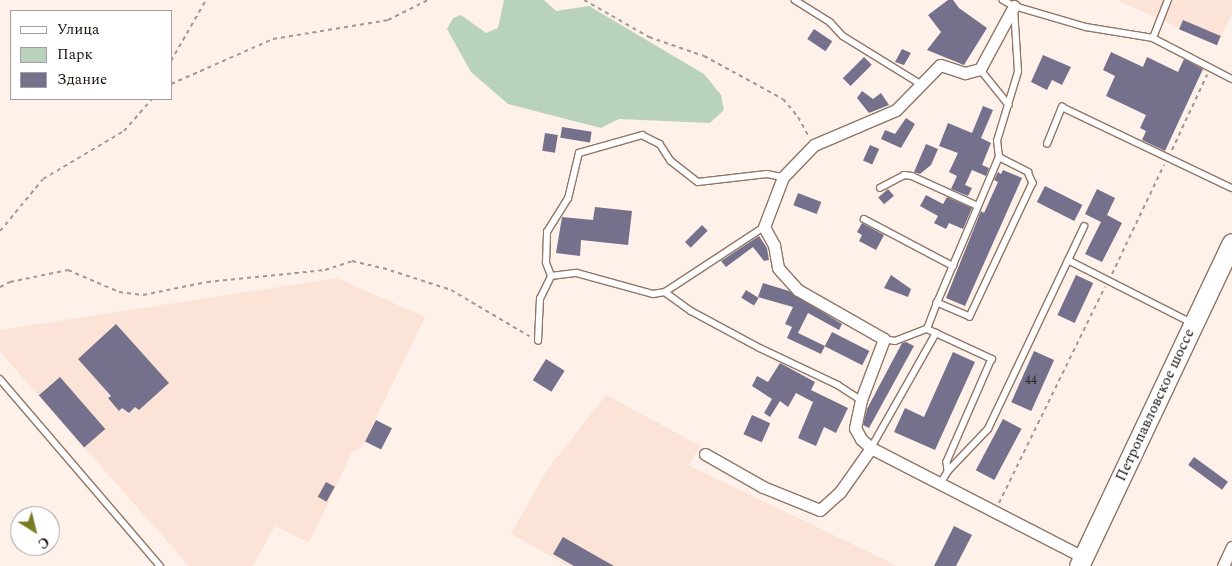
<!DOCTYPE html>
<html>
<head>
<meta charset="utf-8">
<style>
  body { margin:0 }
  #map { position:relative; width:1232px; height:566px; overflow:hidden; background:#fef1ea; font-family:Spectral,serif }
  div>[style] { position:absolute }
  .built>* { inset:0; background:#fbe4d7 }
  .green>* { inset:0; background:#b8d2bd }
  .building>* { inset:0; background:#75718c; transform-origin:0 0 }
  .path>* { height:2px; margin-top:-1px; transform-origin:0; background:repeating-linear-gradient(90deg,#a39790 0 4px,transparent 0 8px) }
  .roads { filter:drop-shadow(1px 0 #917565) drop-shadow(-1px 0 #917565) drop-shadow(0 1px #917565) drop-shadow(0 -1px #917565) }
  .service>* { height:5.5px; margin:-2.75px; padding:0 2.75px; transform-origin:2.75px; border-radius:2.75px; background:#fff }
  .minor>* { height:11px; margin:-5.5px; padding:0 5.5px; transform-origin:5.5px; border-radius:5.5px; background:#fff }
  .primary>* { height:19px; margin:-9.5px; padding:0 9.5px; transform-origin:9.5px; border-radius:9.5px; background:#fff }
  span { translate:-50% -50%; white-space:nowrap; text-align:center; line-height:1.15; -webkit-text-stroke:4.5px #fff; paint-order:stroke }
  .number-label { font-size:12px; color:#31282a }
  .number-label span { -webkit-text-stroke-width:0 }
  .street-label { font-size:15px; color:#1a0f0a }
  .legend { position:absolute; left:10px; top:10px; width:162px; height:90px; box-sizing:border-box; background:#fff; border:1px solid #a39f9d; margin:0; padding:6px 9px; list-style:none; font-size:15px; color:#1a0f0a }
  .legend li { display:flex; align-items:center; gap:10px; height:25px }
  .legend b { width:25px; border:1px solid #a39f9d }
  .north { position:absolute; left:10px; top:506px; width:50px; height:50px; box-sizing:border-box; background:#fff; border:1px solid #a39f9d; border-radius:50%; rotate:144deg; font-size:14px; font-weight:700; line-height:20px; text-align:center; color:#1a0f0a }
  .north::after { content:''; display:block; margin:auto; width:18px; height:22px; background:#7c7b23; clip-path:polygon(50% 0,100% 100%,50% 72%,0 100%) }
</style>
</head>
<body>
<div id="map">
  <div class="built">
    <div style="clip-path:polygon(1117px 0,1232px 0,1232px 14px,1217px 45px)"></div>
    <div style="clip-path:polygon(337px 278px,425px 317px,365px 441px,361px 448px,352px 452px,309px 543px,275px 526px,253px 566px,189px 566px,0 352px,0 330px)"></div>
    <div style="clip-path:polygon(606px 395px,701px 446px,688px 465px,898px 566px,568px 566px,511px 534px,547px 470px)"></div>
  </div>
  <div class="green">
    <div style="clip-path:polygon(504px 0,544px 0,556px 11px,589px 6px,704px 74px,721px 95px,724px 110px,710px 123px,619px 119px,601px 128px,508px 104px,471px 72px,447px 29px,453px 18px,461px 15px,486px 33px,498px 28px)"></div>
  </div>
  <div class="building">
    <div style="clip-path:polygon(948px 0,953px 0,959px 8px,987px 28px,964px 65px,927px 50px,941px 32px,928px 15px)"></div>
    <div style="left:1183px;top:20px;width:41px;height:10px;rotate:23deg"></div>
    <div style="left:814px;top:29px;width:22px;height:12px;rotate:34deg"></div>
    <div style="clip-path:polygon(902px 49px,911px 53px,904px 65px,895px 62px)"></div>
    <div style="clip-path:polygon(1111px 52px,1143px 67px,1147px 57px,1178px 72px,1184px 59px,1203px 69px,1165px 151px,1142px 140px,1146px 131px,1140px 128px,1146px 115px,1106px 96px,1115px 76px,1103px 70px)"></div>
    <div style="clip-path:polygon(1043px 55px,1071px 67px,1062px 85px,1052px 80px,1047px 90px,1031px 82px)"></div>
    <div style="left:864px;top:57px;width:11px;height:30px;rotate:45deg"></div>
    <div style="clip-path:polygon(862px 91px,873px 99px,881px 93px,889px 105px,869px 113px,857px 98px)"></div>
    <div style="clip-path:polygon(983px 106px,993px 110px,981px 138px,991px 143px,982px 165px,989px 168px,986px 176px,972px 170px,965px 185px,972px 188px,968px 196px,951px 189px,957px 176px,949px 172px,958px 153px,939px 146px,948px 123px,972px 133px)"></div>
    <div style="clip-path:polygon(906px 118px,915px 124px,901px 148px,881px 139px,885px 130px,895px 134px)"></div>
    <div style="left:562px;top:127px;width:30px;height:11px;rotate:9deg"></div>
    <div style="left:545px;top:133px;width:13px;height:18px;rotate:9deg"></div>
    <div style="clip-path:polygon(926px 144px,938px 149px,931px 165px,920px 174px,914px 172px)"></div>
    <div style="left:870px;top:145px;width:10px;height:17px;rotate:24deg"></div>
    <div style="clip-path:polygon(1003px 170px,1022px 178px,965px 306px,946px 298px,981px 211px,984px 213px,998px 182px,994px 180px,998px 172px,1001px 174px)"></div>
    <div style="left:1045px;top:186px;width:42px;height:18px;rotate:27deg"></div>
    <div style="left:888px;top:189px;width:9px;height:13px;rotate:49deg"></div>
    <div style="clip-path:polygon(1097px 189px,1115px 198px,1107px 215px,1122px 223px,1102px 262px,1085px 254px,1101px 222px,1085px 214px)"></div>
    <div style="left:798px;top:193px;width:25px;height:13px;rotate:21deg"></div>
    <div style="clip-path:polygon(926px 195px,943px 204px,947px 197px,972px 208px,963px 229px,949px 223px,946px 229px,934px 223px,938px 216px,920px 206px)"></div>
    <div style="clip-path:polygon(595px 207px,632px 211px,628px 245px,581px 240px,580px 256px,556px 253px,562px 217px,593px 220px)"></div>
    <div style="clip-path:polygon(862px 223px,884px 235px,876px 250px,859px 241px,862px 235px,857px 232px)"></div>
    <div style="left:702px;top:225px;width:8px;height:24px;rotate:45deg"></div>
    <div style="clip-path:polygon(759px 236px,767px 248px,769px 260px,764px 261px,753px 247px,726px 267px,721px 261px)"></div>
    <div style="clip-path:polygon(891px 275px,911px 289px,908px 297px,884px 288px)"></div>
    <div style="left:1076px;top:275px;width:19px;height:44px;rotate:25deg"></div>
    <div style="clip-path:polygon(763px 283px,789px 291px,842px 324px,839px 330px,808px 313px,798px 333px,825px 346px,821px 354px,787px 338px,792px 327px,785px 324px,793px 307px,758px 297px)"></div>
    <div style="left:746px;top:290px;width:15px;height:9px;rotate:32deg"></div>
    <div style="clip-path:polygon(116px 324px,169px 383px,139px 410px,135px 407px,129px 413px,122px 408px,119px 411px,108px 398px,111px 396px,78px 359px)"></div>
    <div style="left:832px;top:332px;width:42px;height:16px;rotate:27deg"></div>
    <div style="clip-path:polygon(906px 342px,914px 346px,869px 428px,863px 425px,867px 409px,902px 343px)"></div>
    <div style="left:1034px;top:351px;width:22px;height:56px;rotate:24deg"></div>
    <div style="clip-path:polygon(953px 352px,975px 362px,935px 450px,894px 432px,905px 408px,924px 417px)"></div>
    <div style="left:546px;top:359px;width:22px;height:25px;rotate:32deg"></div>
    <div style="clip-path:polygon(780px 363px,815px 382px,811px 390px,848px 408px,836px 433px,824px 427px,816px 446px,798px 438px,813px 402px,796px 393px,788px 407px,780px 401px,770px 417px,764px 413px,772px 399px,752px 386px,757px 376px,768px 382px)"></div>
    <div style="left:60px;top:377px;width:69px;height:28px;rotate:49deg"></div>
    <div style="left:752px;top:415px;width:20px;height:21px;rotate:24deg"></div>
    <div style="left:1003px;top:419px;width:21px;height:58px;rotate:28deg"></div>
    <div style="left:376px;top:420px;width:18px;height:24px;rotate:27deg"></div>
    <div style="left:1194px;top:457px;width:42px;height:10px;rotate:36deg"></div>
    <div style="left:326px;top:482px;width:10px;height:17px;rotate:29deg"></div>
    <div style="clip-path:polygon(954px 526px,972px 535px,956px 566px,934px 566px)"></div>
    <div style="clip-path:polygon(563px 537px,598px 557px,614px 566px,574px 566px,553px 554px)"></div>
  </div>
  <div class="path">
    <div style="left:584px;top:0;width:75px;rotate:29.6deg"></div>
    <div style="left:649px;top:37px;width:58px;rotate:19.1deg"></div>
    <div style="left:704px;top:56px;width:90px;rotate:28.6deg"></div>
    <div style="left:783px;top:99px;width:23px;rotate:50deg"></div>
    <div style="left:798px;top:117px;width:21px;rotate:61deg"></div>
    <div style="left:171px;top:61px;width:70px;rotate:-60.2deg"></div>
    <div style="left:171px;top:84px;width:111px;rotate:-23.8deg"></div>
    <div style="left:273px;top:39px;width:117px;rotate:-9.4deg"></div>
    <div style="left:388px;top:20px;width:45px;rotate:-26.6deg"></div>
    <div style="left:1172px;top:150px;width:83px;rotate:-65deg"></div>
    <div style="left:0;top:231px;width:67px;rotate:-50.4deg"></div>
    <div style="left:43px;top:179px;width:94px;rotate:-30.7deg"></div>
    <div style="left:124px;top:131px;width:43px;rotate:-48.8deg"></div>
    <div style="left:1112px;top:274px;width:121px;rotate:-64.5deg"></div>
    <div style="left:0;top:287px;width:11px;rotate:-27deg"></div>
    <div style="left:10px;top:282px;width:59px;rotate:-11.7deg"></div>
    <div style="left:68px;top:270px;width:56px;rotate:23.3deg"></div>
    <div style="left:119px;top:292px;width:24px;rotate:7deg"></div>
    <div style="left:143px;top:295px;width:65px;rotate:-11.5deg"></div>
    <div style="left:207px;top:282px;width:119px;rotate:-5.8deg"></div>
    <div style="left:325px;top:270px;width:28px;rotate:-18deg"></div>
    <div style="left:352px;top:261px;width:32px;rotate:13deg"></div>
    <div style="left:383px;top:268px;width:71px;rotate:17.9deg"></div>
    <div style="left:451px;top:290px;width:91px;rotate:30.5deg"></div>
    <div style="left:999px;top:503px;width:241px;rotate:-63.9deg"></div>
  </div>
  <div class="roads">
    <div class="service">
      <div style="left:795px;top:0;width:41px;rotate:32.2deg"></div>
      <div style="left:830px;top:22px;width:19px;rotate:47deg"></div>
      <div style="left:843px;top:36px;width:89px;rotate:31.7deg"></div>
      <div style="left:1003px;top:0;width:13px;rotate:29deg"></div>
      <div style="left:1014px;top:6px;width:75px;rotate:16.3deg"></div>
      <div style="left:1086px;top:27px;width:68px;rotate:9.3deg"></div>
      <div style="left:1153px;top:38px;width:89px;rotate:27.4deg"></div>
      <div style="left:1153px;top:38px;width:41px;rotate:-68.5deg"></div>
      <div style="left:980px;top:69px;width:46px;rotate:51.1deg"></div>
      <div style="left:1047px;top:144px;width:40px;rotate:-68deg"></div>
      <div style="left:1062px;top:107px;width:188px;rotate:25.5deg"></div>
      <div style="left:999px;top:157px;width:16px;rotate:-97deg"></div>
      <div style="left:997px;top:141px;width:72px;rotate:-73.1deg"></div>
      <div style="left:1018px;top:72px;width:64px;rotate:-93.6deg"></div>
      <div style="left:880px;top:188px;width:27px;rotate:-28deg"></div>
      <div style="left:904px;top:175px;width:8px;rotate:7deg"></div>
      <div style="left:912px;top:176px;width:72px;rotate:24.4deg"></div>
      <div style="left:864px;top:219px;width:101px;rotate:27.8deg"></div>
      <div style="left:1068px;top:260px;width:139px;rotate:26.9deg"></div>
      <div style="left:551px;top:276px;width:14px;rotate:-111deg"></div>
      <div style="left:546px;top:263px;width:31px;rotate:-88deg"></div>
      <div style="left:547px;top:232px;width:39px;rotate:-58deg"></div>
      <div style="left:568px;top:199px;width:47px;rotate:-76.6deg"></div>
      <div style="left:579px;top:153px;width:66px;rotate:-15.9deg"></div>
      <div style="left:642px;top:135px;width:20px;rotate:27deg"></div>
      <div style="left:660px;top:144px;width:20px;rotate:57deg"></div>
      <div style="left:671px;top:161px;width:34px;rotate:38deg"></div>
      <div style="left:698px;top:182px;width:69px;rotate:-6.6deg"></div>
      <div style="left:767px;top:174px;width:16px;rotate:11deg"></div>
      <div style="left:665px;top:292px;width:32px;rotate:36deg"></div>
      <div style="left:691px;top:311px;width:78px;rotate:28.2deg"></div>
      <div style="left:760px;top:348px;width:86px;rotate:25.4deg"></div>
      <div style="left:838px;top:385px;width:27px;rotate:33deg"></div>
      <div style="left:927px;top:329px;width:28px;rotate:-69deg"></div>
      <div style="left:937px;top:303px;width:159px;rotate:-67deg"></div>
      <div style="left:999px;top:157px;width:33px;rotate:27deg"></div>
      <div style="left:1028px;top:172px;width:12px;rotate:66deg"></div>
      <div style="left:1033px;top:183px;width:148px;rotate:115.2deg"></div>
      <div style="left:970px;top:317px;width:36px;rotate:-157deg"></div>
      <div style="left:884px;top:339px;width:11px;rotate:10deg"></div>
      <div style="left:895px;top:341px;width:34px;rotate:-21deg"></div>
      <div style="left:927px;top:329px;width:10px;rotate:24deg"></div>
      <div style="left:538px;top:341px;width:42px;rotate:-87.3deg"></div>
      <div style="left:540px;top:299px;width:25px;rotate:-64deg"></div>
      <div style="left:551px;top:276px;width:26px;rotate:-7deg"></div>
      <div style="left:577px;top:273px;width:79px;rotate:15.4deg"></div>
      <div style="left:653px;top:294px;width:12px;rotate:-9deg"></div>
      <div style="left:665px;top:292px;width:118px;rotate:-33.3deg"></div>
      <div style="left:0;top:379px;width:246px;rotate:49.4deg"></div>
      <div style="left:871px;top:448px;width:132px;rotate:-60.5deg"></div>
      <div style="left:936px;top:333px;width:62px;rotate:24.9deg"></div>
      <div style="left:992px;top:359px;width:112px;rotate:113.6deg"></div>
      <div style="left:947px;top:462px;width:9px;rotate:84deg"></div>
      <div style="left:940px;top:484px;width:15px;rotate:-58deg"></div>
      <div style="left:948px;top:471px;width:58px;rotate:-46.4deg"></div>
      <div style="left:988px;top:429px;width:224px;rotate:-64.6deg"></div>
    </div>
    <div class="minor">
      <div style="left:1014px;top:6px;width:72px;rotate:118.4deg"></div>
      <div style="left:980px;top:69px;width:16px;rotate:165deg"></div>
      <div style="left:965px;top:73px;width:26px;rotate:-162deg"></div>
      <div style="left:940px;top:65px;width:63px;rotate:134.4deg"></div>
      <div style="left:896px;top:110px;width:89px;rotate:156.9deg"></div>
      <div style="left:814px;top:145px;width:45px;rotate:134.1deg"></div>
      <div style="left:783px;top:177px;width:53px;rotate:110.8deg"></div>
      <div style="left:764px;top:227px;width:21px;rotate:61deg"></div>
      <div style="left:774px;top:245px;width:23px;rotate:80deg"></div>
      <div style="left:778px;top:268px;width:30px;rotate:48deg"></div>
      <div style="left:798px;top:290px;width:99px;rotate:29.7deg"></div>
      <div style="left:884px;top:339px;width:65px;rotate:110.7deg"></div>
      <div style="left:861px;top:400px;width:29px;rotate:102deg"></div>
      <div style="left:855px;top:428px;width:13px;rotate:61deg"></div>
      <div style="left:861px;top:439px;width:13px;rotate:42deg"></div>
      <div style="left:871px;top:448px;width:238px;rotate:27.2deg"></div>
      <div style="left:705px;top:454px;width:67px;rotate:29.6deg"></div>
      <div style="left:763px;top:487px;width:61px;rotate:22deg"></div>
      <div style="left:820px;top:510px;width:27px;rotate:-42deg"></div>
      <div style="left:840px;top:492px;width:54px;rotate:-54.8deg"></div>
      <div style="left:1223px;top:566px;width:21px;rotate:-65deg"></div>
    </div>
    <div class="primary">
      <div style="left:1079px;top:566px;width:357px;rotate:-64.7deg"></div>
    </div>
  </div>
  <div class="number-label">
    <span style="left:1031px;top:381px">44</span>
  </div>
  <div class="street-label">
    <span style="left:1155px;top:405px;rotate:-65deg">Петропавловское шоссе</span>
  </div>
  <ul class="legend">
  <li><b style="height:6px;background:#fff"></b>Улица</li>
  <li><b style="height:14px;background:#b8d2bd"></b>Парк</li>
  <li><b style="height:14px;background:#75718c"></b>Здание</li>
  </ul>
  <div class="north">С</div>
</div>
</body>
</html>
